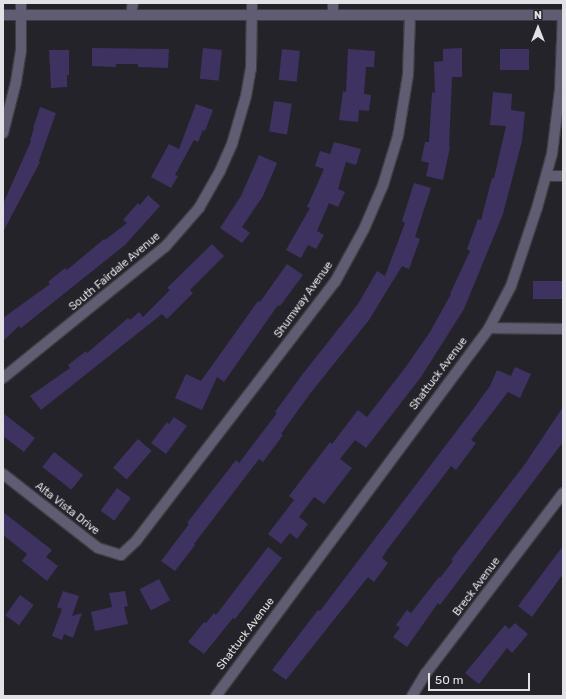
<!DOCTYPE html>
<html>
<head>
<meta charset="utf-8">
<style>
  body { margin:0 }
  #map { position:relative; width:566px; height:699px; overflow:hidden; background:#24232a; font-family:Rubik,sans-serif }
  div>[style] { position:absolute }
  .building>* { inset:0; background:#3e3261; transform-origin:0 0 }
  .roads { filter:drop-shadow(1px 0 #3f3e44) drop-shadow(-1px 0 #3f3e44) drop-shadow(0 1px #3f3e44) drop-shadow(0 -1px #3f3e44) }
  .minor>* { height:10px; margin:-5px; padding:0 5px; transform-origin:5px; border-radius:5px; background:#605c72 }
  span { translate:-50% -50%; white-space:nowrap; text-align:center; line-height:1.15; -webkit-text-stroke:3px #24232a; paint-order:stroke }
  .street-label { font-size:11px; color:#e2e2e6 }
  .frame { position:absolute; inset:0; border:4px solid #e2e2e6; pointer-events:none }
  .north { position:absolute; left:518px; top:8px; width:40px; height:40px; -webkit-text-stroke:3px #24232a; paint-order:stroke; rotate:0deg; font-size:11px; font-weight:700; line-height:16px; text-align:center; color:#e2e2e6 }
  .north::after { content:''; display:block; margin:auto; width:14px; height:18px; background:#e2e2e6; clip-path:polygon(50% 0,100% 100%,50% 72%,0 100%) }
  .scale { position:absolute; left:428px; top:673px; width:102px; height:18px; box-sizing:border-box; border:2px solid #e2e2e6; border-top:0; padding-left:5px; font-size:12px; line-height:14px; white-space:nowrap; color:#e2e2e6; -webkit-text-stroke:3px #24232a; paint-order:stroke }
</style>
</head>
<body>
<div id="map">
  <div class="building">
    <div style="clip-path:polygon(92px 48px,169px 49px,168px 68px,138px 67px,138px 64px,116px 64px,116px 67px,92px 66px)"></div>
    <div style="left:203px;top:48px;width:19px;height:31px;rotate:6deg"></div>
    <div style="clip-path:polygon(462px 48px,462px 77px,452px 77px,449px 146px,450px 147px,443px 180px,426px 176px,429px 163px,421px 161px,425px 142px,429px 142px,432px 92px,435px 93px,434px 62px,443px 61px,443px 49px)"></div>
    <div style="left:282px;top:49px;width:18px;height:31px;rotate:6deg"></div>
    <div style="clip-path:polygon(348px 49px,375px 51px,374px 67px,366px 67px,364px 94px,371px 95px,369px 111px,359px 110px,358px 122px,339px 120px,343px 91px,346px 92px)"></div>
    <div style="left:500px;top:49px;width:29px;height:21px"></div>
    <div style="clip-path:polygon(49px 50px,69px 50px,69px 75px,67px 75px,67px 87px,51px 88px)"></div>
    <div style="clip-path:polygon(493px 92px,512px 94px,511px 110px,525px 112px,522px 141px,503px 214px,464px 309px,421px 377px,366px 448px,355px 440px,340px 459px,352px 468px,324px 504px,314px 497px,299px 517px,308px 524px,297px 539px,290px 533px,281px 544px,268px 534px,294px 500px,289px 496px,330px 442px,332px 444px,358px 410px,367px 417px,405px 368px,430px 332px,451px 294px,450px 294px,470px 251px,467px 249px,478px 219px,481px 220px,492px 178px,494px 178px,506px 126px,490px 125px)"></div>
    <div style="left:274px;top:101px;width:18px;height:31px;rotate:9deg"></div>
    <div style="clip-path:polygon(196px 104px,213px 110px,205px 131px,203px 130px,198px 142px,194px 140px,175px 175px,178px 176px,171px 188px,151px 177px,169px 144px,179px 149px)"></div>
    <div style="clip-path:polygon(40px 107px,56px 113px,39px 161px,40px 162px,3px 232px,3px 204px,31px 141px,30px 141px,34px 128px,33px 128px)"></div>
    <div style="clip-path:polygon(334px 142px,361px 149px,356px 165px,346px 162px,338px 189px,345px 192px,338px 207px,329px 203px,317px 231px,324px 235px,316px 249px,308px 245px,301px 258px,286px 250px,310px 208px,307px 207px,324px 169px,315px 166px,320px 151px,330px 154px)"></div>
    <div style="clip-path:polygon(259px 155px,277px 163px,263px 196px,242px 227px,250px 233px,242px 243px,220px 228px,241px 196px)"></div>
    <div style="clip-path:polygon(414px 183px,431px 188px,415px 237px,420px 239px,409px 269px,402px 266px,369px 320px,309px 395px,281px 434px,283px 435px,263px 462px,259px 459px,194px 544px,195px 545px,175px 571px,161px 561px,189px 524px,187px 523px,236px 460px,239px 463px,277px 413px,275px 412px,302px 375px,358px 304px,377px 271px,385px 276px,405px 223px,402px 221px)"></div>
    <div style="clip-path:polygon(148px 195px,160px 206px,125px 245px,21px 328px,19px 326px,3px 341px,3px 318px,50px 284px,48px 282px,65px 268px,67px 270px,104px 239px,105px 240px,127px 223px,123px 220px,138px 203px,140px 205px)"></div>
    <div style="clip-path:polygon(212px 244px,224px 256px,190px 290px,193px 293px,167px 319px,162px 314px,41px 410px,30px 396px,70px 368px,68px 365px,86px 351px,87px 353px,128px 318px,130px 320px,139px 312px,143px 317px,170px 290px,167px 288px)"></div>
    <div style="clip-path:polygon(287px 264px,303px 275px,280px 306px,278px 305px,224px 382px,217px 377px,202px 410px,175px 398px,186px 374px,201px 381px,258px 301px,260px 302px)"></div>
    <div style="left:533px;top:281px;width:30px;height:18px"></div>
    <div style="clip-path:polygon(515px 367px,531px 374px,520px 398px,508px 392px,471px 440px,476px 443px,456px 470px,451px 466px,387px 550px,382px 558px,388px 563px,374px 582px,368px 577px,286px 680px,272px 670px,318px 610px,320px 611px,468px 416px,490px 386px,497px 370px,511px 376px)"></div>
    <div style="clip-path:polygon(563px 407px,563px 442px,440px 605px,438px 603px,407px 647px,393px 637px,400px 628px,396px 625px,407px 610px,411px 613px,439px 577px,440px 578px,453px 561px,451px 560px,525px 464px)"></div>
    <div style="clip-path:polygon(3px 413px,35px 438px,24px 452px,3px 436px)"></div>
    <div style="clip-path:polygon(174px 417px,187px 426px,166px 454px,151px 443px,167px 422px,169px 424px)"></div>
    <div style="left:138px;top:439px;width:18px;height:38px;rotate:41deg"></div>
    <div style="left:54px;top:452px;width:37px;height:19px;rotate:38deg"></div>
    <div style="left:117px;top:488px;width:17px;height:28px;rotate:36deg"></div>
    <div style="clip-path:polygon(3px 512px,52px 550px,46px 557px,58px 566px,47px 581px,22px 561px,27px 554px,3px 535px)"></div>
    <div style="clip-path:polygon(563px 546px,563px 574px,532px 617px,518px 606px)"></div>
    <div style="clip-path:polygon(268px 547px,282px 558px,235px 619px,233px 618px,204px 654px,188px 642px,204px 622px,206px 623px,214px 613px,216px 615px)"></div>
    <div style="left:159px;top:579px;width:24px;height:22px;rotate:62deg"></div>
    <div style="clip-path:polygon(63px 591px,79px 596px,72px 616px,82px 613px,73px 638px,64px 634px,62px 640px,52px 636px,62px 609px,57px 607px)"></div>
    <div style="clip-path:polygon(125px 591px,128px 606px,124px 607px,128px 624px,95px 631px,91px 612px,112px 607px,109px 593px)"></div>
    <div style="left:20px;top:595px;width:17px;height:25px;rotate:36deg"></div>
    <div style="clip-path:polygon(515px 623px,528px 634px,512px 653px,507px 648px,479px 684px,465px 673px,505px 625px,509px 629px)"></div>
  </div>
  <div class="roads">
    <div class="minor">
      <div style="left:3px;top:15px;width:560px"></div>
      <div style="left:131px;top:15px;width:12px;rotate:-81deg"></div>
      <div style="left:333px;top:15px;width:12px;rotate:-90deg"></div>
      <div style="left:3px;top:133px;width:53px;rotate:-75.7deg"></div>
      <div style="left:16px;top:82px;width:31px;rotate:-81deg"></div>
      <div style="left:21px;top:51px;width:48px;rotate:-90deg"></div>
      <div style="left:546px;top:176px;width:17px"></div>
      <div style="left:489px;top:328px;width:74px;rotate:0.8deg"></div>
      <div style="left:3px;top:378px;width:208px;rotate:-39deg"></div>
      <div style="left:165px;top:247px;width:52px;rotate:-48.9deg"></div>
      <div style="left:199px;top:208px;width:43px;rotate:-60.4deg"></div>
      <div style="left:220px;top:171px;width:30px;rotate:-66deg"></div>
      <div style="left:232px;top:144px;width:50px;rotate:-73.7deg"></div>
      <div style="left:246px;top:96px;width:27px;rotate:-80deg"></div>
      <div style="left:251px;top:69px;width:66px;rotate:-89.1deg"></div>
      <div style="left:3px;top:474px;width:120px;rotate:37.9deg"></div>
      <div style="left:98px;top:548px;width:24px;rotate:17deg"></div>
      <div style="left:121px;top:555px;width:21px;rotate:-43deg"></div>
      <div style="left:136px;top:541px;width:327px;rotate:-52.5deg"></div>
      <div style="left:335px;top:282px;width:60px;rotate:-61.3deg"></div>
      <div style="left:364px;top:229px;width:48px;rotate:-66.6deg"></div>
      <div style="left:383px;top:185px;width:51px;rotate:-73deg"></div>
      <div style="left:398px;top:136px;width:62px;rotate:-80.7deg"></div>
      <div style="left:408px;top:75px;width:60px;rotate:-88.1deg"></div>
      <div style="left:216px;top:696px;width:458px;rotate:-53.4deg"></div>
      <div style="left:489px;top:328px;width:47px;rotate:-62.4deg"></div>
      <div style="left:511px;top:286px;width:82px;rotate:-71.6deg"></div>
      <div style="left:537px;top:208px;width:56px;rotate:-74.5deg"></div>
      <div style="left:552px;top:154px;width:64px;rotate:-82.9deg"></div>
      <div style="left:560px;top:90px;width:75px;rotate:-87.7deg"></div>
      <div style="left:412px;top:696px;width:27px;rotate:-59deg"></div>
      <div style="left:426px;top:673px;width:226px;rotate:-52.7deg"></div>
    </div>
  </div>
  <div class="street-label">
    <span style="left:115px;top:272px;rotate:-40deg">South Fairdale Avenue</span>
    <span style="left:304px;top:300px;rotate:-54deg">Shumway Avenue</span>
    <span style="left:439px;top:374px;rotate:-53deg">Shattuck Avenue</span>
    <span style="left:67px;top:509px;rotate:38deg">Alta Vista Drive</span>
    <span style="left:477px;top:587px;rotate:-53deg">Breck Avenue</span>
    <span style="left:246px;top:634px;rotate:-53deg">Shattuck Avenue</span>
  </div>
  <div class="frame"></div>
  <div class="north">N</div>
  <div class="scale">50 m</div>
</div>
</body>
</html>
